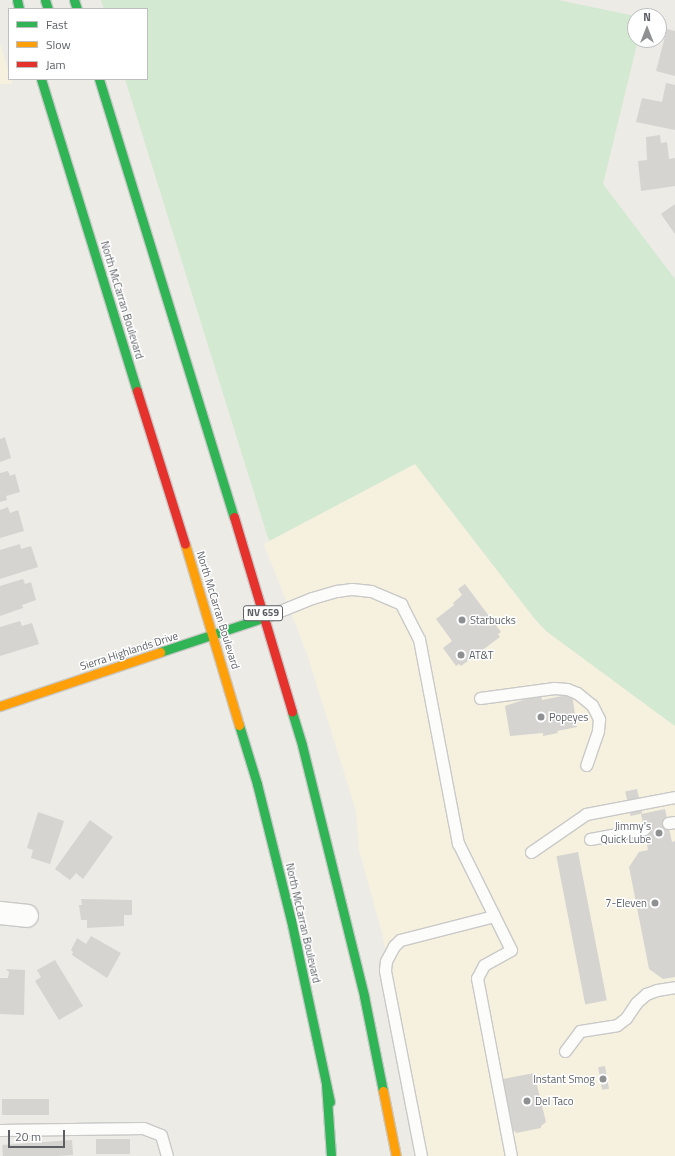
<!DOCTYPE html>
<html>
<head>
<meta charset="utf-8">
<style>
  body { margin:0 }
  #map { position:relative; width:675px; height:1156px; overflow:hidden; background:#ecebe6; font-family:"Titillium Web",sans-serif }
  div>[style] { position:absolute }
  .commercial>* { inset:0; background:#f6f1de }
  .green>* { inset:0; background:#d3e9d1 }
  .building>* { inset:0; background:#d5d4d1; transform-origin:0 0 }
  .roads { filter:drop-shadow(1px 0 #c9c9c8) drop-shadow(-1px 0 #c9c9c8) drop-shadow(0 1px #c9c9c8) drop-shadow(0 -1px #c9c9c8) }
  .lane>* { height:11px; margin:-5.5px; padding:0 5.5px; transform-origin:5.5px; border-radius:5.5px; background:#fcfcfb }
  .street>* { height:22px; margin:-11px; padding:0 11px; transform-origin:11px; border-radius:11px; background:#fcfcfb }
  .fast>* { height:9px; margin:-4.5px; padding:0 4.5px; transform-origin:4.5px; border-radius:4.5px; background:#30b455 }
  .slow>* { height:9px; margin:-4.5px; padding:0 4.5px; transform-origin:4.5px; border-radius:4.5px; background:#ff9f0a }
  .jam>* { height:9px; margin:-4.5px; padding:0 4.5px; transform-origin:4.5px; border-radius:4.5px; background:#e5322d }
  .dots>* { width:11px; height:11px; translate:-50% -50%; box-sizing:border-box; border:2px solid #fff; border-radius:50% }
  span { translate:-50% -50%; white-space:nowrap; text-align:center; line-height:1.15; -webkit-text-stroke:3px #fff; paint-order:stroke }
  .shield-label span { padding:1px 3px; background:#fff; border:1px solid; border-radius:3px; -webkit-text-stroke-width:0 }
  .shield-label { font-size:10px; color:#5b5f64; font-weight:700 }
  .street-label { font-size:11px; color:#5b5f64 }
  .poi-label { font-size:11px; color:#5b5f64 }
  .left { translate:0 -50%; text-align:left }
  .right { translate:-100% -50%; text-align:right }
  .legend { position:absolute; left:8px; top:8px; width:140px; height:72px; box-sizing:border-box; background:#fff; border:1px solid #bdbfc1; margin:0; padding:5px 7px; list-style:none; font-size:12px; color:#5b5f64 }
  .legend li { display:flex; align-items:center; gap:8px; height:20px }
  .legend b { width:20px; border:1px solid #bdbfc1 }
  .north { position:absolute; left:627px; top:8px; width:40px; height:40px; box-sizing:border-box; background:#fff; border:1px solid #bdbfc1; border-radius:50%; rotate:0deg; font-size:11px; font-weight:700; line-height:16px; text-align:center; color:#5b5f64 }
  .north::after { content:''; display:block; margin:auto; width:14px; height:18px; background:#8e9092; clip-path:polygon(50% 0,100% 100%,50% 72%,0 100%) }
  .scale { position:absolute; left:8px; top:1130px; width:57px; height:18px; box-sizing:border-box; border:2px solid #5b5f64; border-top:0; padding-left:5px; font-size:12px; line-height:14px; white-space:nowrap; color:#5b5f64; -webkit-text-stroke:3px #fff; paint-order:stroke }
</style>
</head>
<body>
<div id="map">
  <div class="commercial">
    <div style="clip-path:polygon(0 43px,9px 73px,9px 79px,11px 79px,12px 84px,0 84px)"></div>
    <div style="clip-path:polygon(415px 464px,534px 618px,546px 631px,675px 726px,675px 1156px,428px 1156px,382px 933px,359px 850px,356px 811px,307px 654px,264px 544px)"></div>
  </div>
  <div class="green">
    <div style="clip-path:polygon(101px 0,558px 0,635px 16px,635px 40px,638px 40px,603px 184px,675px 279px,675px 726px,546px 631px,534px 618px,415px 464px,269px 541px,125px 79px,147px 79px,147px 9px,104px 9px)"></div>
  </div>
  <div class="building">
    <div style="clip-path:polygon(667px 29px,675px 31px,675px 76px,656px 71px)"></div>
    <div style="clip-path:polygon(666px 83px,675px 85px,675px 130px,636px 122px,642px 98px,662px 102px)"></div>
    <div style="clip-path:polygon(660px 135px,661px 143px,667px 142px,669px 159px,675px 158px,675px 186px,641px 191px,638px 161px,647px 160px,646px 137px)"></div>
    <div style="clip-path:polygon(675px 204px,675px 234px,661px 214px)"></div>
    <div style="clip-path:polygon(5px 437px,11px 458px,0 462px,0 439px)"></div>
    <div style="clip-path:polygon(8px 471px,10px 476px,15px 474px,20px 492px,6px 496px,7px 500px,0 502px,0 473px)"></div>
    <div style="clip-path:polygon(8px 507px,10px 513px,18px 510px,24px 531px,0 538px,0 510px)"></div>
    <div style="clip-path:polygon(20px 544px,21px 549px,31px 546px,38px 567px,0 579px,0 550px)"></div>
    <div style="clip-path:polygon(23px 579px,25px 584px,31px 582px,36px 600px,22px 605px,23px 608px,0 616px,0 586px)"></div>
    <div style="clip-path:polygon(465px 584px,501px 632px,498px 634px,500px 637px,461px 666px,459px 664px,456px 666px,443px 648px,452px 641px,436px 619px,454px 605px,453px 603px,462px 595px,458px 589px)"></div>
    <div style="clip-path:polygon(20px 621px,22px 626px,32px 623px,39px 644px,0 656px,0 627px)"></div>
    <div style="clip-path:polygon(541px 694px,542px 700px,572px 694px,577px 727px,557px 731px,558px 733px,543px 736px,543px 733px,510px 736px,505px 706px)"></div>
    <div style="left:637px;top:789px;width:25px;height:12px;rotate:78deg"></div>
    <div style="clip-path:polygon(665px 809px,672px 842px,675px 841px,675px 977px,663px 979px,649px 969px,629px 867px,639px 852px,648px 850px,641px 814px)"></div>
    <div style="clip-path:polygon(38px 812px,64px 821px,50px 864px,31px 858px,33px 850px,27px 848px)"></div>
    <div style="clip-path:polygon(90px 820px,113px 837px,83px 879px,76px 873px,70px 880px,55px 869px)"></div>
    <div style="left:578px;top:852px;width:151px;height:22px;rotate:79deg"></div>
    <div style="clip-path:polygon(81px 899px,132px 900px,132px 915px,124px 915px,124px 926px,87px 928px,87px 920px,81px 920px,79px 905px,82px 905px)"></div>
    <div style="clip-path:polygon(91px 936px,121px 953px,107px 978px,72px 955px,73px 952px,71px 950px,77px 938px,86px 944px)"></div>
    <div style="clip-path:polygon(55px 960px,83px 1006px,59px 1020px,35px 981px,41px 977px,37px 970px)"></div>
    <div style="clip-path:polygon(6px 969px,25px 970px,24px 1015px,0 1014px,0 978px,8px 978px,9px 972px)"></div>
    <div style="left:605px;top:1066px;width:23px;height:7px;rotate:80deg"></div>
    <div style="clip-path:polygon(534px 1073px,546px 1122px,541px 1126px,541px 1128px,516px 1133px,515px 1131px,513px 1131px,510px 1113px,506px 1114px,503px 1101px,507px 1101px,503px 1079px)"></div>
    <div style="left:49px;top:1099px;width:16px;height:47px;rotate:90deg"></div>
    <div style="left:130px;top:1139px;width:15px;height:34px;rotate:90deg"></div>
    <div style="left:72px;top:1140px;width:15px;height:70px;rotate:86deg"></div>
  </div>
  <div class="roads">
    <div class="lane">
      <div style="left:265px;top:617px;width:51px;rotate:-22deg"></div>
      <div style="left:312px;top:598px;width:26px;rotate:-16deg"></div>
      <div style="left:337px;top:591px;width:15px;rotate:-8deg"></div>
      <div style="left:352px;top:589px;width:19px;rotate:6deg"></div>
      <div style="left:371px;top:591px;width:33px;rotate:23deg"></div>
      <div style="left:401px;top:604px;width:39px;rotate:63deg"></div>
      <div style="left:419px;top:639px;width:208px;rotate:79.2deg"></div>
      <div style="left:458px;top:843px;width:119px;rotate:63.6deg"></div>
      <div style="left:511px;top:950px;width:31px;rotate:151deg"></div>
      <div style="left:484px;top:965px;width:15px;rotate:118deg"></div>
      <div style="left:477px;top:978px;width:181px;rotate:79.2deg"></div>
      <div style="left:480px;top:698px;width:75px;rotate:-7.7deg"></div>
      <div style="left:554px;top:688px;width:13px;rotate:4deg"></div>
      <div style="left:567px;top:689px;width:11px;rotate:22deg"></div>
      <div style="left:577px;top:693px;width:19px;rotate:39deg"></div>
      <div style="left:592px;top:705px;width:16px;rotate:63deg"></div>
      <div style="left:599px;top:719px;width:12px;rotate:95deg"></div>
      <div style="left:598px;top:731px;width:36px;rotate:109deg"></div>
      <div style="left:668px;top:823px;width:7px;rotate:-8deg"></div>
      <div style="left:590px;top:839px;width:55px;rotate:-10.5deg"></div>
      <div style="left:531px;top:852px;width:67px;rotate:-34.6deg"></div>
      <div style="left:586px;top:814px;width:91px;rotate:-10.8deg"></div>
      <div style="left:565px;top:1051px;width:25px;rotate:-53deg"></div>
      <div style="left:580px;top:1031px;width:37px;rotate:-9deg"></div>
      <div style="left:617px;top:1025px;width:11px;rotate:-38deg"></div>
      <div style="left:626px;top:1018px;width:18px;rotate:-56deg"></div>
      <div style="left:636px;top:1003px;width:13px;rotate:-42deg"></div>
      <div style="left:646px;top:994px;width:12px;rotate:-20deg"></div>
      <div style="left:657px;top:990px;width:18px;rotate:-9deg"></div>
      <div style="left:0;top:1130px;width:143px;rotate:-0.8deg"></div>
      <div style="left:143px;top:1128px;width:19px;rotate:21deg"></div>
      <div style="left:161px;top:1135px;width:22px;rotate:74deg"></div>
      <div style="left:421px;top:1156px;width:189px;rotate:-101deg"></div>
      <div style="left:385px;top:970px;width:9px;rotate:-84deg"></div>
      <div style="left:386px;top:961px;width:17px;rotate:-62deg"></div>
      <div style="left:394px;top:946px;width:8px;rotate:-45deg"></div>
      <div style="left:400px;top:940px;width:97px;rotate:-14.3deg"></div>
    </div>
    <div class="street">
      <div style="left:0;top:913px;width:27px;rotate:6deg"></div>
    </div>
    <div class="fast">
      <div style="left:17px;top:0;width:9px;rotate:77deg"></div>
      <div style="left:45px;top:0;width:9px;rotate:72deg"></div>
      <div style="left:74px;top:0;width:9px;rotate:72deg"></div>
      <div style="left:41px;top:79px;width:326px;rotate:72.9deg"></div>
      <div style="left:99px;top:79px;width:458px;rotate:72.9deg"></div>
      <div style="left:160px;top:652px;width:111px;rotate:-18.4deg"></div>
      <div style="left:292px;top:712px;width:34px;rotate:73deg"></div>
      <div style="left:302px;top:745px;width:259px;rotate:76.1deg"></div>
      <div style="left:364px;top:996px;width:97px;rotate:78.7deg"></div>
      <div style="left:239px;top:725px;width:62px;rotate:73deg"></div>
      <div style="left:257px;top:784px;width:140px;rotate:76deg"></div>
      <div style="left:291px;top:920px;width:186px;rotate:77.9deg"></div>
      <div style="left:326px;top:1084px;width:72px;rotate:86deg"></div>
    </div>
    <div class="slow">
      <div style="left:185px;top:544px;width:189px;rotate:73.4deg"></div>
      <div style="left:0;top:706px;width:169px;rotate:-18.6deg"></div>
      <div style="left:383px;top:1091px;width:66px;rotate:78.7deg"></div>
    </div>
    <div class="jam">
      <div style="left:137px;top:391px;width:160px;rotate:72.6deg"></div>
      <div style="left:234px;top:517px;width:203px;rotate:73.4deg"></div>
    </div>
  </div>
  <div class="dots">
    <div style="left:462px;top:620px;background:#8e9092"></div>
    <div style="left:461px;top:655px;background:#8e9092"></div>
    <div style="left:541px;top:717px;background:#8e9092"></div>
    <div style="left:659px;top:833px;background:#8e9092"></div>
    <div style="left:655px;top:903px;background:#8e9092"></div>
    <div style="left:603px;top:1079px;background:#8e9092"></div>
    <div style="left:527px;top:1101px;background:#8e9092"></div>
  </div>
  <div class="shield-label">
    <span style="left:263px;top:613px">NV 659</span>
  </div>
  <div class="street-label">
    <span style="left:122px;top:300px;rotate:73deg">North McCarran Boulevard</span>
    <span style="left:218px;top:610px;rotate:73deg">North McCarran Boulevard</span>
    <span style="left:129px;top:651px;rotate:-18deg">Sierra Highlands Drive</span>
    <span style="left:303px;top:923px;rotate:77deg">North McCarran Boulevard</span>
  </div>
  <div class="poi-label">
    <span class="left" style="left:470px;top:620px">Starbucks</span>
    <span class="left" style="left:469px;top:655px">AT&amp;T</span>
    <span class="left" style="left:549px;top:717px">Popeyes</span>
    <span class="right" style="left:651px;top:833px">Jimmy's<br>Quick Lube</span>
    <span class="right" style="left:647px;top:903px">7-Eleven</span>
    <span class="right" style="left:595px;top:1079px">Instant Smog</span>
    <span class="left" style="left:535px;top:1101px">Del Taco</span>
  </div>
  <ul class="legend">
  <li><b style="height:5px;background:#30b455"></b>Fast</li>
  <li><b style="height:5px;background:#ff9f0a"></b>Slow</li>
  <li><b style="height:5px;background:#e5322d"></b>Jam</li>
  </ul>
  <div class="north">N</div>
  <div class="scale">20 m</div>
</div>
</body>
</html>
